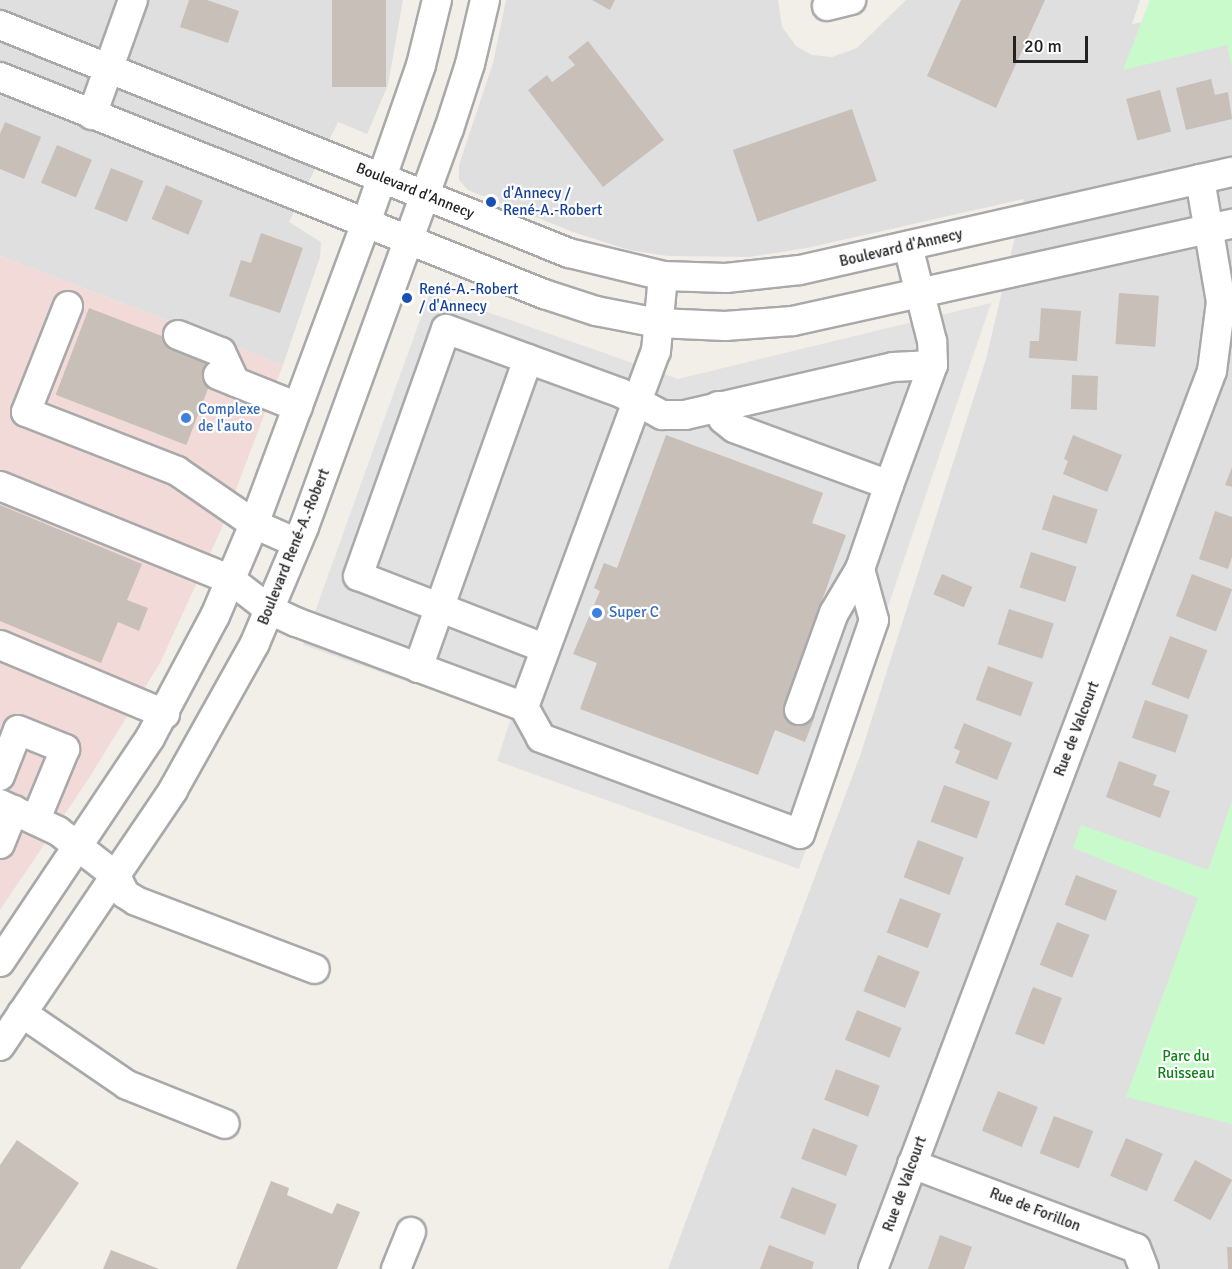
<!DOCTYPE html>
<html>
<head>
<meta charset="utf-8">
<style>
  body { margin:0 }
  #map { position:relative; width:1232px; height:1269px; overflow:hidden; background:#f2efe9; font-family:Signika,sans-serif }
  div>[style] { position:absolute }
  .residential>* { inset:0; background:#e0dfdf }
  .commercial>* { inset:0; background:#f2dad9 }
  .park>* { inset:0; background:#c8facc }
  .parking>* { inset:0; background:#e2e2e2 }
  .building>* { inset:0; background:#c7bfb8; transform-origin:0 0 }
  .roads { filter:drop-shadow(2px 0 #a9a9a9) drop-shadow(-2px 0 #a9a9a9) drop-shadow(0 2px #a9a9a9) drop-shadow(0 -2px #a9a9a9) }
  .minor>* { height:28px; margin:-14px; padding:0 14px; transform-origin:14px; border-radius:14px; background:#fff }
  .dots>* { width:16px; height:16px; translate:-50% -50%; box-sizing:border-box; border:3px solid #fff; border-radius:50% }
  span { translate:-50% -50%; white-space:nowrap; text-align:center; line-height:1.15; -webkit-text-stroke:4.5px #fff; paint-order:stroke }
  .street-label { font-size:15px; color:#222 }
  .transit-label { font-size:15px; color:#164399 }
  .left { translate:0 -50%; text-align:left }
  .shop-label { font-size:15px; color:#366cbe }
  .park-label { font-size:15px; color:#0c8416 }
  .scale { position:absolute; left:1013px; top:36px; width:75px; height:27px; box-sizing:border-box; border:3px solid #222; border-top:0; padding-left:8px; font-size:18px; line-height:21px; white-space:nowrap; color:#222; -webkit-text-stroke:4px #fff; paint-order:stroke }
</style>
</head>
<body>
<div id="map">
  <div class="residential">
    <div style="clip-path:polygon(0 0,403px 0,388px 85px,367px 134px,338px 122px,289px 222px,321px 242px,320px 257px,283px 365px,0 256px)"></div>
    <div style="clip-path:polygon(506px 0,778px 0,782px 27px,796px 46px,812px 55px,832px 57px,857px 48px,906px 0,1140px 0,1132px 24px,1232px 7px,1232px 1269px,668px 1269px,860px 756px,986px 359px,1024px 199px,807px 248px,749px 257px,668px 256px,629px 250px,573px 232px,468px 190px,459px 180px,459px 165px,493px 63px)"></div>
  </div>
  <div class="commercial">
    <div style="clip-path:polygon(0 256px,283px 365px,220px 532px,160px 663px,89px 778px,0 910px)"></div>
  </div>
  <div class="park">
    <div style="clip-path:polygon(1150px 0,1232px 0,1232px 68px,1227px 45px,1123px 70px)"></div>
    <div style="clip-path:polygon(1232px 801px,1232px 1124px,1126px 1097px,1198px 898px,1073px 848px,1081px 825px,1208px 870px)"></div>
  </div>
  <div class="parking">
    <div style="clip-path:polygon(430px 292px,678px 379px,991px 303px,799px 869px,497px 761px,511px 718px,303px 645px)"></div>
  </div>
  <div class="building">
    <div style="clip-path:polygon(189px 0,207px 0,239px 11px,228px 43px,180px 27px)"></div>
    <div style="left:332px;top:0;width:54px;height:87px"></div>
    <div style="clip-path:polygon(592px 0,615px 0,610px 10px)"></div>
    <div style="clip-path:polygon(961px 0,1045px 0,996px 108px,927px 76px)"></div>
    <div style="clip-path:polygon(588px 41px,664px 140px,603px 187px,528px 90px,547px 75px,552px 82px,575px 65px,568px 57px)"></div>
    <div style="clip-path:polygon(1211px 79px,1215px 95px,1228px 92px,1232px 119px,1186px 130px,1176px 88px)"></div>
    <div style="left:1160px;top:90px;width:43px;height:35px;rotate:75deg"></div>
    <div style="left:852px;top:109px;width:76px;height:126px;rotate:71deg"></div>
    <div style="clip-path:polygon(5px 122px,41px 137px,24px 179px,0 169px,0 134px)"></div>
    <div style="left:57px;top:145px;width:38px;height:41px;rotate:23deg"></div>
    <div style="left:111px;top:168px;width:35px;height:44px;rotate:22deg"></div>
    <div style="left:166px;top:185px;width:40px;height:37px;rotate:23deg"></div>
    <div style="clip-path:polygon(261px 233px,303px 248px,280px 313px,229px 296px,241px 260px,251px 263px)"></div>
    <div style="left:1119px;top:293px;width:40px;height:51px;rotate:4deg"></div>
    <div style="left:89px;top:308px;width:140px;height:93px;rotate:21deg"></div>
    <div style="clip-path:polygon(1041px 308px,1081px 311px,1077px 361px,1029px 358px,1030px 341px,1039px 341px)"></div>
    <div style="left:1072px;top:375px;width:26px;height:34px;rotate:2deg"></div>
    <div style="clip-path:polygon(666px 435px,823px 493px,812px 523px,846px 535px,784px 704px,815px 716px,805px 742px,775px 730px,758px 775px,580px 709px,597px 663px,573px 654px,600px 591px,594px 588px,604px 563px,617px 568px)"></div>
    <div style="clip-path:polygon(1073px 435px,1122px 455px,1107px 492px,1063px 474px,1068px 461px,1064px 459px)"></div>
    <div style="clip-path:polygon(1232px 467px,1232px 487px,1225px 485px)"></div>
    <div style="left:1053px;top:495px;width:47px;height:36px;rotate:18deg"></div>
    <div style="clip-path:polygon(0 505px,142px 564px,127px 600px,148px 608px,139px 631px,118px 622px,101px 663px,0 621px)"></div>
    <div style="clip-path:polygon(1215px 511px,1232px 517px,1232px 557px,1228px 569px,1199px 559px)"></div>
    <div style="left:1031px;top:552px;width:48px;height:37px;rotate:18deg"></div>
    <div style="left:942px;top:574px;width:33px;height:22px;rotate:23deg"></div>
    <div style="left:1192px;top:574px;width:43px;height:45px;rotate:21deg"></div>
    <div style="left:1009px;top:609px;width:47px;height:37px;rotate:18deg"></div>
    <div style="left:1170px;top:636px;width:40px;height:52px;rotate:21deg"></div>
    <div style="left:988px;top:666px;width:48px;height:36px;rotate:20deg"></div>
    <div style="left:1145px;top:700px;width:46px;height:40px;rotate:19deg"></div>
    <div style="clip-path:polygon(964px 723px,1012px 743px,997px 780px,955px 763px,960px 751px,954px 748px)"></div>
    <div style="clip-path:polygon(1119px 761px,1157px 775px,1153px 785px,1170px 791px,1160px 818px,1106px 797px)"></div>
    <div style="left:944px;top:785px;width:49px;height:39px;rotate:20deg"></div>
    <div style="left:918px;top:840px;width:49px;height:40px;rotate:21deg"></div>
    <div style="left:1076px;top:875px;width:44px;height:32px;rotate:21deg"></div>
    <div style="left:900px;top:898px;width:44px;height:37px;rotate:21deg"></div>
    <div style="left:1057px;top:922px;width:35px;height:46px;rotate:22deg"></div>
    <div style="left:878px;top:955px;width:45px;height:39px;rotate:22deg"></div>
    <div style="left:1033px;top:987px;width:31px;height:50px;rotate:21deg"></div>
    <div style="left:857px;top:1010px;width:48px;height:32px;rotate:22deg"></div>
    <div style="left:836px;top:1069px;width:47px;height:33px;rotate:21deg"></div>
    <div style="left:998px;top:1091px;width:43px;height:43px;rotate:22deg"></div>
    <div style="left:1054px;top:1116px;width:42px;height:40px;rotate:21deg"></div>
    <div style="left:813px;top:1128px;width:48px;height:33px;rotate:21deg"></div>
    <div style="left:1126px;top:1138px;width:40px;height:41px;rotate:23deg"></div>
    <div style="clip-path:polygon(17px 1140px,79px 1183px,20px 1269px,0 1269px,0 1165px)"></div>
    <div style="left:1195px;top:1160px;width:42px;height:46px;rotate:28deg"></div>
    <div style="clip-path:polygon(271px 1181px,289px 1188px,287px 1195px,332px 1214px,337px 1203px,360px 1212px,337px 1269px,236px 1269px)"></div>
    <div style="left:792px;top:1187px;width:48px;height:33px;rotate:21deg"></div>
    <div style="clip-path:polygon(940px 1235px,972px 1247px,964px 1269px,928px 1269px)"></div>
    <div style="clip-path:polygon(769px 1245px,814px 1262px,812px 1269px,760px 1269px)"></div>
    <div style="clip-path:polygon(1227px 1247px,1232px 1247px,1232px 1269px,1228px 1269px)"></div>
    <div style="clip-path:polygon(111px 1250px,159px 1269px,103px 1269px)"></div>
  </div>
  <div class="roads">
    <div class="minor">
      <div style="left:827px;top:6px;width:25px;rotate:-14deg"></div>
      <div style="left:0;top:25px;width:613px;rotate:21.84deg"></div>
      <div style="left:569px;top:253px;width:97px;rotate:13.7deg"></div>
      <div style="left:663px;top:276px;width:63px;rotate:1.8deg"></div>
      <div style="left:726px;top:278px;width:74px;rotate:-6.2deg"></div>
      <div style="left:800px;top:270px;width:443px;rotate:-12.8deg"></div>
      <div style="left:0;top:77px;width:586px;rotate:21.75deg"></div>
      <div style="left:544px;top:294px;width:55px;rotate:18.1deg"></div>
      <div style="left:596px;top:311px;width:63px;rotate:11deg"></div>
      <div style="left:658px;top:323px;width:67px;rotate:2.6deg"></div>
      <div style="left:725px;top:326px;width:68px;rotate:-4.2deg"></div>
      <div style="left:793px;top:321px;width:450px;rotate:-12.5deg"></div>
      <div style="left:92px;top:115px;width:122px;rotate:-70.4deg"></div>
      <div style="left:68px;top:306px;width:114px;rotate:111.6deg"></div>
      <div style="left:26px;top:412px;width:162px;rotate:21.3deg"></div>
      <div style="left:177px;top:471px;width:93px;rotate:34.5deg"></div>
      <div style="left:254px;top:524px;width:47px;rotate:23.8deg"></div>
      <div style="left:178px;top:335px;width:46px;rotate:21.6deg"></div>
      <div style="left:221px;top:352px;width:33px;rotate:65deg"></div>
      <div style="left:218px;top:375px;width:86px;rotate:21.8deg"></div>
      <div style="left:718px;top:406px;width:14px;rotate:69deg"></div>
      <div style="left:723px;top:419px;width:14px;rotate:39deg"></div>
      <div style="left:734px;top:428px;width:165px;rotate:20.2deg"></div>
      <div style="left:889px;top:485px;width:128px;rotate:-69.9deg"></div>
      <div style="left:933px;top:365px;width:24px;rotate:-92deg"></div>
      <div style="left:932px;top:341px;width:98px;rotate:-104.2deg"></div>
      <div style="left:0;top:486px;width:249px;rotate:22.1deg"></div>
      <div style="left:231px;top:580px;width:49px;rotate:37.6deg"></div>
      <div style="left:270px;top:610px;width:29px;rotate:25deg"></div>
      <div style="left:296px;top:622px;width:243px;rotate:20.4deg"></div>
      <div style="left:524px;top:707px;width:35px;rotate:61deg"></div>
      <div style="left:541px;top:738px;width:276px;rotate:20.3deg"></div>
      <div style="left:800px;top:834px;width:226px;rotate:-70.9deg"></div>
      <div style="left:874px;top:620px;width:53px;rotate:-105.4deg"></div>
      <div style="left:860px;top:569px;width:89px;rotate:-71deg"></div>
      <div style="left:0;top:645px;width:179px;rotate:22.7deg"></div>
      <div style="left:544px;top:648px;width:199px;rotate:-158.8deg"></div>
      <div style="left:358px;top:576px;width:262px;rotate:-70.4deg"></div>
      <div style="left:446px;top:329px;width:186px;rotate:20.1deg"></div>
      <div style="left:621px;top:393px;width:47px;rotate:28.2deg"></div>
      <div style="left:662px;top:415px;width:23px"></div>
      <div style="left:685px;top:415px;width:213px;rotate:-13deg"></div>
      <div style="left:893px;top:367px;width:40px;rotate:-2.9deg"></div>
      <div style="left:418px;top:668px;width:328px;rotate:-70.4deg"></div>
      <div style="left:524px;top:707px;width:380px;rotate:-69.7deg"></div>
      <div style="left:656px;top:351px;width:75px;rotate:-84.7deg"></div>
      <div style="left:799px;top:710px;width:103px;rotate:-70.2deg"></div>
      <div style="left:834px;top:613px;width:51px;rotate:-59.4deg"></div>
      <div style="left:0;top:776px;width:49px;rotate:-68.6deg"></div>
      <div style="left:18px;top:730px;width:51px;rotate:22deg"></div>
      <div style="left:65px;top:749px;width:76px;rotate:112.5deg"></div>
      <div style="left:0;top:804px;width:64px;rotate:25deg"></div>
      <div style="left:58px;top:831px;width:73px;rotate:37.8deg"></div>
      <div style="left:116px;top:876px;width:20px;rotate:63deg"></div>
      <div style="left:125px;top:894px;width:13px;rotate:32deg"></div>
      <div style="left:136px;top:901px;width:191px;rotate:20.8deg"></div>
      <div style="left:0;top:844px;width:37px;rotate:-68deg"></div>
      <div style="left:0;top:962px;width:270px;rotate:-56.2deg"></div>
      <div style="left:150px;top:738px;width:138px;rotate:-62deg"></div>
      <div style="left:215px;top:616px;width:100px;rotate:-67deg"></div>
      <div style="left:254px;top:524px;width:321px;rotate:-69.6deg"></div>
      <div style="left:366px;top:223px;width:167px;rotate:-70.8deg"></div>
      <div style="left:421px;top:65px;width:67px;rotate:-76.2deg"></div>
      <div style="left:22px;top:1013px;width:127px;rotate:34.4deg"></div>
      <div style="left:127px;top:1085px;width:105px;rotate:21.7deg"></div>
      <div style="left:0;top:1046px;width:309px;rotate:-55.9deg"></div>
      <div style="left:173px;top:790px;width:168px;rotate:-60.8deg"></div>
      <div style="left:255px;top:643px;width:126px;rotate:-67.1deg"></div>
      <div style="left:304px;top:527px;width:424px;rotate:-70deg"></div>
      <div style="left:449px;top:129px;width:68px;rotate:-72.1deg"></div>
      <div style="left:470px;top:64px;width:66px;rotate:-76.8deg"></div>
      <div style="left:912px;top:1164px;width:239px;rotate:20.6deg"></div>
      <div style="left:1136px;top:1248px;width:22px;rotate:69deg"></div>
      <div style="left:396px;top:1269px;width:40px;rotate:-68deg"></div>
      <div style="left:873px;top:1269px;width:960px;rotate:-69.32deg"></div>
      <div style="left:1212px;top:371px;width:70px;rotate:-82.6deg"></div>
      <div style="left:1221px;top:302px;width:125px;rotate:-99.7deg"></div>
    </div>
  </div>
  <div class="dots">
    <div style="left:491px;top:202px;background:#1a4fb4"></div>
    <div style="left:407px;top:298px;background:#1a4fb4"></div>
    <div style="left:186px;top:418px;background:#3f7fe0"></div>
    <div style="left:597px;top:613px;background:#3f7fe0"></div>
  </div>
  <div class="street-label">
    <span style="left:415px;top:191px;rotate:22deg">Boulevard d'Annecy</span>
    <span style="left:901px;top:248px;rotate:-13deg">Boulevard d'Annecy</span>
    <span style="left:294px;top:547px;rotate:-68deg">Boulevard René-A.-Robert</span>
    <span style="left:1077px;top:729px;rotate:-69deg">Rue de Valcourt</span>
    <span style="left:905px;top:1184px;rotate:-70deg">Rue de Valcourt</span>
    <span style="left:1035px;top:1210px;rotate:21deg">Rue de Forillon</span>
  </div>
  <div class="transit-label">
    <span class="left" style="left:503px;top:202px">d'Annecy /<br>René-A.-Robert</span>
    <span class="left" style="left:419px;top:298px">René-A.-Robert<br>/ d'Annecy</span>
  </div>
  <div class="shop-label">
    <span class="left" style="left:198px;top:418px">Complexe<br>de l'auto</span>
    <span class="left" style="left:609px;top:613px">Super C</span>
  </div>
  <div class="park-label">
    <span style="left:1186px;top:1065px">Parc du<br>Ruisseau</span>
  </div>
  <div class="scale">20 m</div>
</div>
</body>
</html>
